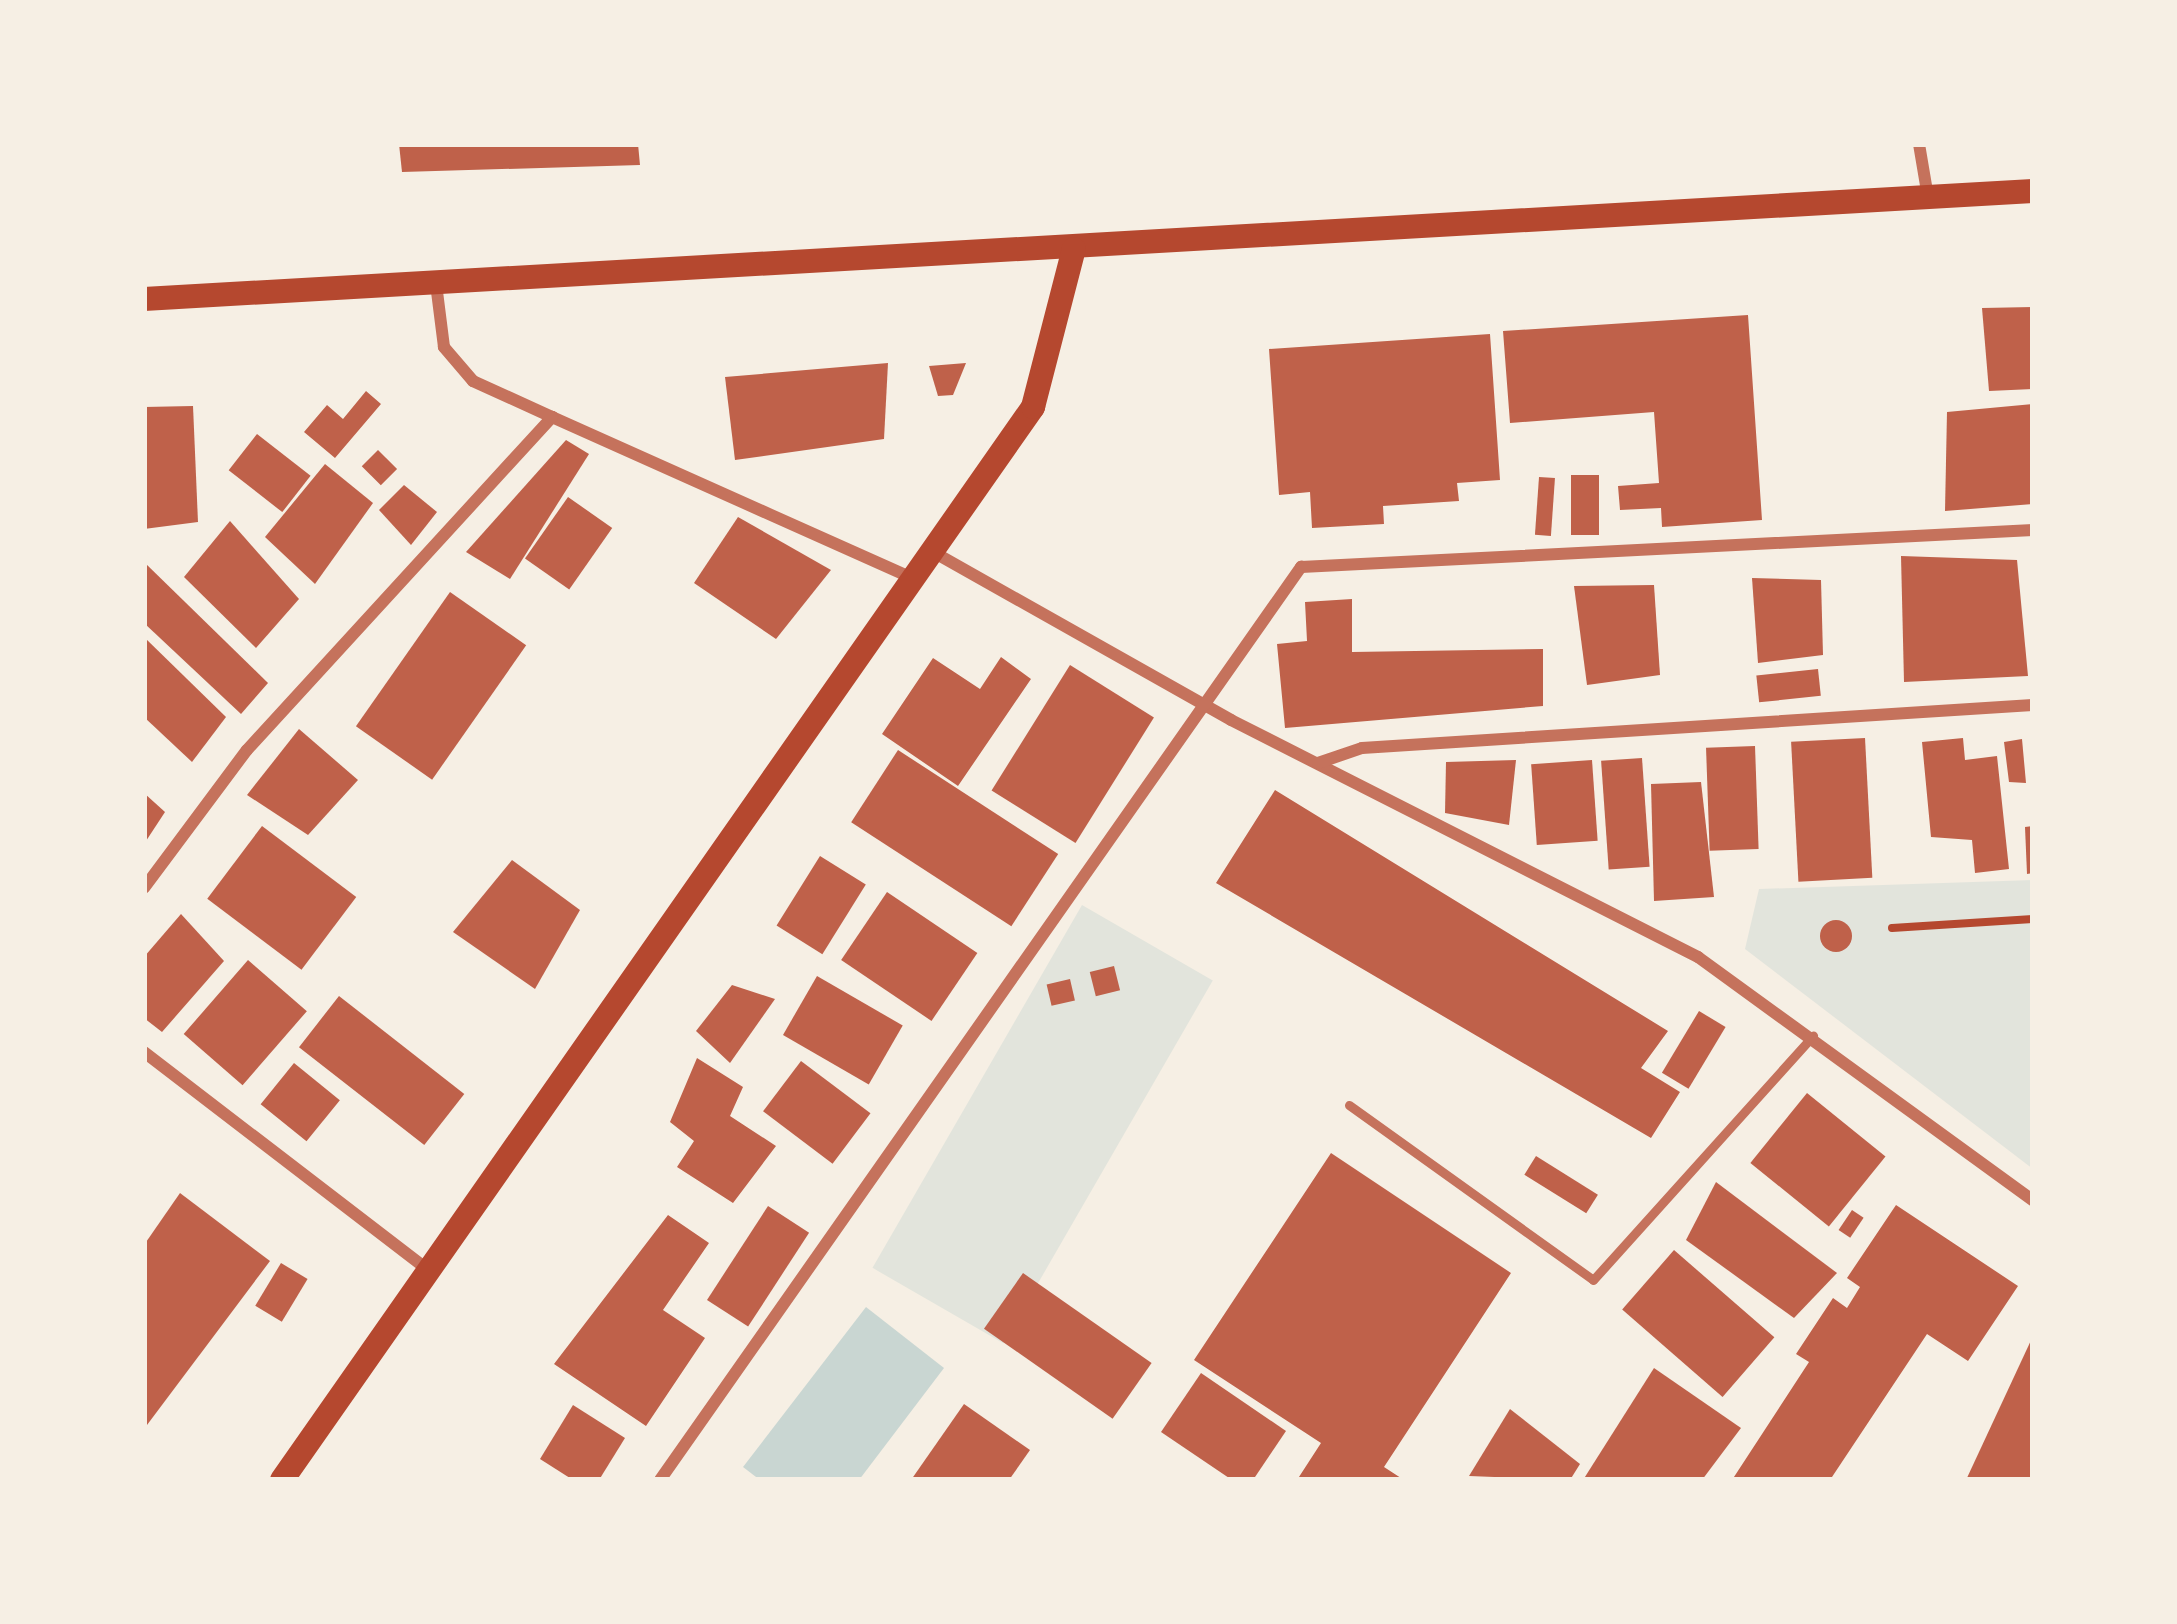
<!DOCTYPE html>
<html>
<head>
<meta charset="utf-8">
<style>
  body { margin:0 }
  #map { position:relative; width:2177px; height:1624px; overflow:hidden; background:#f6efe4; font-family:"Varela Round",sans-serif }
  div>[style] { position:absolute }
  .green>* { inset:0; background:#e2e4dc; transform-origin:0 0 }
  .water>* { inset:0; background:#c9d6d2 }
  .building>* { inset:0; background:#bf614a; transform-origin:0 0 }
  .round { border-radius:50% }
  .path>* { height:8px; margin:-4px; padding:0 4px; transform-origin:4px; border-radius:4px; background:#b5482f }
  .service>* { height:9px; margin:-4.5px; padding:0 4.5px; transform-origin:4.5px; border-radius:4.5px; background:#c5725c }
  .minor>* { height:12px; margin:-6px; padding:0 6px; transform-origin:6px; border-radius:6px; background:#c5725c }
  .secondary>* { height:24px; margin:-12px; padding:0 12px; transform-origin:12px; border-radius:12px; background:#b5482f }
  span { translate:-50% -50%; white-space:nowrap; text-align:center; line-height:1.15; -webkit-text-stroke:12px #f6efe4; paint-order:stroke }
  .frame { position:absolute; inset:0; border:147px solid #f6efe4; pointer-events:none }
</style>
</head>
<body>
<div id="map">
  <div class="green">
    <div style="clip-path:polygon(2033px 880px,2033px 1169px,1745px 949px,1759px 889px)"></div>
    <div style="left:1082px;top:905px;width:151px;height:419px;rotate:30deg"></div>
  </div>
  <div class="water">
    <div style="clip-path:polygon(866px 1307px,944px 1368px,859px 1480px,760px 1480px,743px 1467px)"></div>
  </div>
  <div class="building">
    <div style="clip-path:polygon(399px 144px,638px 144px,640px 165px,402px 172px)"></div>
    <div style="clip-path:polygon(2033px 307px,2033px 389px,1989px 391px,1982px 308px)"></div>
    <div style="clip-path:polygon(1748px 315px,1762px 520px,1662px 527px,1661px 508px,1620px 510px,1618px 486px,1659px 483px,1654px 412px,1510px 423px,1503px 331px)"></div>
    <div style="clip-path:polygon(1490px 334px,1500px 480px,1457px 483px,1459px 501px,1383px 506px,1384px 524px,1312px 528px,1310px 492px,1279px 495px,1269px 349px)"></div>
    <div style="clip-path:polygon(888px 363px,884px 439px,735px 460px,725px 377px)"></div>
    <div style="clip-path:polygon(966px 363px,953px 395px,938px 396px,929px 366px)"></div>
    <div style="clip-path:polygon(366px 391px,381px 404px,335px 458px,304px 432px,327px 405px,343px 419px)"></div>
    <div style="clip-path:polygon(2033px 404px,2033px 504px,1945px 511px,1947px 412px)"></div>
    <div style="clip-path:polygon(193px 406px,198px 522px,144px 529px,144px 407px)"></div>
    <div style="left:257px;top:434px;width:68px;height:46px;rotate:38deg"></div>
    <div style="clip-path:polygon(566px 440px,589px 454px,510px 579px,466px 552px)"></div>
    <div style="left:378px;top:450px;width:27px;height:23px;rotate:45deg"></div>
    <div style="clip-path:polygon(325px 464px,373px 503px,315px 584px,265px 537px)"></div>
    <div style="left:1571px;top:475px;width:28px;height:60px"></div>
    <div style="left:1539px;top:477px;width:16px;height:58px;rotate:4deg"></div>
    <div style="clip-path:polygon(404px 485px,437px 512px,411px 545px,379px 510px)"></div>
    <div style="left:568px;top:497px;width:54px;height:75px;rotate:35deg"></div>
    <div style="clip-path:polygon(738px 517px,831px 570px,776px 639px,694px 583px)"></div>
    <div style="clip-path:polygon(230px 521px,299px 599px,256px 648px,184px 577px)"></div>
    <div style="clip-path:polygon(1901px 556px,2017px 560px,2028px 676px,1904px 682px)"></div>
    <div style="clip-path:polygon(144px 562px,268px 683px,241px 714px,144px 623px)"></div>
    <div style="clip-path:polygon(1752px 578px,1821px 580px,1823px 655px,1758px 663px)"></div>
    <div style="clip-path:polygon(1654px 585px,1660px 675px,1587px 685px,1574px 586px)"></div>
    <div style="left:450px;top:592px;width:93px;height:164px;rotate:35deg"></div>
    <div style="clip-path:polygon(1352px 599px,1352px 652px,1543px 649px,1543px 706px,1285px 728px,1277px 644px,1307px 641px,1305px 602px)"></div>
    <div style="clip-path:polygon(144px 637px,226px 717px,192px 762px,144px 717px)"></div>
    <div style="clip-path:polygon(1001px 657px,1031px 679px,958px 786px,882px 734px,933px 658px,980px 689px)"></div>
    <div style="left:1070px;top:665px;width:99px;height:148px;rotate:32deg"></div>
    <div style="left:1818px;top:669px;width:27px;height:62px;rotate:84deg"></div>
    <div style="clip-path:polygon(299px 729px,358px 780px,308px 835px,247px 795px)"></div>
    <div style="left:1865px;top:738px;width:140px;height:74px;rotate:87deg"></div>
    <div style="clip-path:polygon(1963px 738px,1965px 760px,1997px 756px,2009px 869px,1975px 873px,1972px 840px,1931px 837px,1922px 742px)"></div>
    <div style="clip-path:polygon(2022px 739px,2026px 783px,2009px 782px,2004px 742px)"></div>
    <div style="left:1755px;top:746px;width:103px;height:49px;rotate:88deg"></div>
    <div style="left:898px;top:750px;width:191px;height:86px;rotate:33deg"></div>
    <div style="left:1642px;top:758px;width:109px;height:41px;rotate:86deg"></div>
    <div style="clip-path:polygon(1516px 760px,1509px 825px,1445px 813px,1446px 762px)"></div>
    <div style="left:1592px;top:760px;width:81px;height:61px;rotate:86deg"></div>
    <div style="clip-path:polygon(1701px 782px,1714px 897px,1654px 901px,1651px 784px)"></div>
    <div style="clip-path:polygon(1275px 790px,1668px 1031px,1641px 1068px,1680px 1092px,1651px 1138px,1216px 883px)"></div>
    <div style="clip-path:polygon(144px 793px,165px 812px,144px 844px)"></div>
    <div style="left:262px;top:826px;width:118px;height:91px;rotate:37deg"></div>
    <div style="clip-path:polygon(2033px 826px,2033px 873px,2027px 874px,2025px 827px)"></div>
    <div style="left:820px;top:856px;width:54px;height:82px;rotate:32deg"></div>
    <div style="clip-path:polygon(512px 860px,580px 910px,535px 989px,453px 932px)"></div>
    <div style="left:887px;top:892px;width:109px;height:82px;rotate:34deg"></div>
    <div style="clip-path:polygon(181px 914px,224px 961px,162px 1032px,144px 1018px,144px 957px)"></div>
    <div class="round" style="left:1820px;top:920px;width:32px;height:32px"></div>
    <div style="left:248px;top:960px;width:78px;height:98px;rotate:41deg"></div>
    <div style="left:1114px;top:966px;width:25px;height:25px;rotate:76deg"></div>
    <div style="left:817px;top:976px;width:99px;height:68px;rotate:30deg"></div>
    <div style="left:1070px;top:979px;width:22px;height:24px;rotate:77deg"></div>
    <div style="clip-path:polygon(732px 985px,775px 999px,730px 1063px,696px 1031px)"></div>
    <div style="left:339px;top:996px;width:159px;height:65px;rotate:38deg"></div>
    <div style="left:1699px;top:1011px;width:31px;height:72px;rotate:31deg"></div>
    <div style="clip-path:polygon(697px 1058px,743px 1087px,730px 1116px,776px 1146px,733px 1203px,677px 1167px,694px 1141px,670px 1122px)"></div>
    <div style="left:801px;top:1061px;width:87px;height:63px;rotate:37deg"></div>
    <div style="left:294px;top:1063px;width:59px;height:53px;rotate:39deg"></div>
    <div style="left:1807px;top:1093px;width:101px;height:90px;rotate:39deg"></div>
    <div style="clip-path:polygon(1331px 1153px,1511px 1273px,1384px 1467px,1404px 1480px,1297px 1480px,1321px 1443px,1194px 1360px)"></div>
    <div style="left:1536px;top:1156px;width:73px;height:22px;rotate:32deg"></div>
    <div style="clip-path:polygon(1716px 1182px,1837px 1273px,1794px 1318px,1686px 1240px)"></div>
    <div style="clip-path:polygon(180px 1193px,270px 1261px,144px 1429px,144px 1245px)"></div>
    <div style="clip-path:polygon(1896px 1205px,2018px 1286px,1968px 1361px,1927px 1334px,1830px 1480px,1732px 1480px,1809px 1362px,1796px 1354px,1833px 1298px,1847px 1308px,1860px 1287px,1847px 1278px)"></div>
    <div style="left:768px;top:1206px;width:49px;height:112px;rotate:33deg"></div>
    <div style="left:1852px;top:1210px;width:14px;height:24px;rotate:34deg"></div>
    <div style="clip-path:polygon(668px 1215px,709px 1243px,663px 1310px,705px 1338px,646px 1426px,554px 1364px)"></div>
    <div style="left:1674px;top:1250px;width:133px;height:79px;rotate:41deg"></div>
    <div style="left:281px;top:1263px;width:31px;height:50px;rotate:31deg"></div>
    <div style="left:1023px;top:1273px;width:157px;height:68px;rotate:35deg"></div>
    <div style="clip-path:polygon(2033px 1336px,2033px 1480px,1966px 1480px)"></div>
    <div style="clip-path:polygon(1654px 1368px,1741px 1428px,1702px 1480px,1583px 1480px)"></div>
    <div style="clip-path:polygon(1201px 1373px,1286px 1431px,1253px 1480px,1232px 1480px,1161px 1432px)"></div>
    <div style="clip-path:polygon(964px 1404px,1030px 1450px,1009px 1480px,911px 1480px)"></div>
    <div style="clip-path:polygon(573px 1405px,625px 1438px,599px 1480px,573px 1480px,540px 1459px)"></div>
    <div style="clip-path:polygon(1510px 1409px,1580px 1464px,1570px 1480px,1469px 1476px)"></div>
  </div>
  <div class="path">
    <div style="left:1892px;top:928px;width:141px;rotate:-3.7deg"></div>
  </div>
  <div class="service">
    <div style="left:1349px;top:1105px;width:300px;rotate:35.6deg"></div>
    <div style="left:1593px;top:1280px;width:329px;rotate:-48deg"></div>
  </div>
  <div class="minor">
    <div style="left:1919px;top:144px;width:54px;rotate:80.4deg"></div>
    <div style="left:552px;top:417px;width:400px;rotate:24.1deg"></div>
    <div style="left:935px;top:553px;width:340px;rotate:29.4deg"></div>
    <div style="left:1231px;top:720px;width:524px;rotate:26.91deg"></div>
    <div style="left:1698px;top:957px;width:414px;rotate:36deg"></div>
    <div style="left:1318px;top:763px;width:46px;rotate:-18.8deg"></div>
    <div style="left:1362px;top:748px;width:672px;rotate:-3.67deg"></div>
    <div style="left:144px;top:888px;width:172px;rotate:-53.3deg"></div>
    <div style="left:247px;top:750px;width:452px;rotate:-47.5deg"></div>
    <div style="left:552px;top:417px;width:87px;rotate:-155.5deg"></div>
    <div style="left:473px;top:381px;width:45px;rotate:-130.5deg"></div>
    <div style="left:444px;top:347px;width:64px;rotate:-97.2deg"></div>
    <div style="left:144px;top:1052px;width:359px;rotate:37.5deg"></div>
    <div style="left:660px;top:1480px;width:1116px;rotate:-54.93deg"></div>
    <div style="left:1301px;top:567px;width:733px;rotate:-2.89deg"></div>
  </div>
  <div class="secondary">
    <div style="left:144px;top:299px;width:1892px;rotate:-3.27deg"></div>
    <div style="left:282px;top:1480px;width:1310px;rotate:-55.01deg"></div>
    <div style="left:1033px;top:407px;width:163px;rotate:-75.5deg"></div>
  </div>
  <div class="frame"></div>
</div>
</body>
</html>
